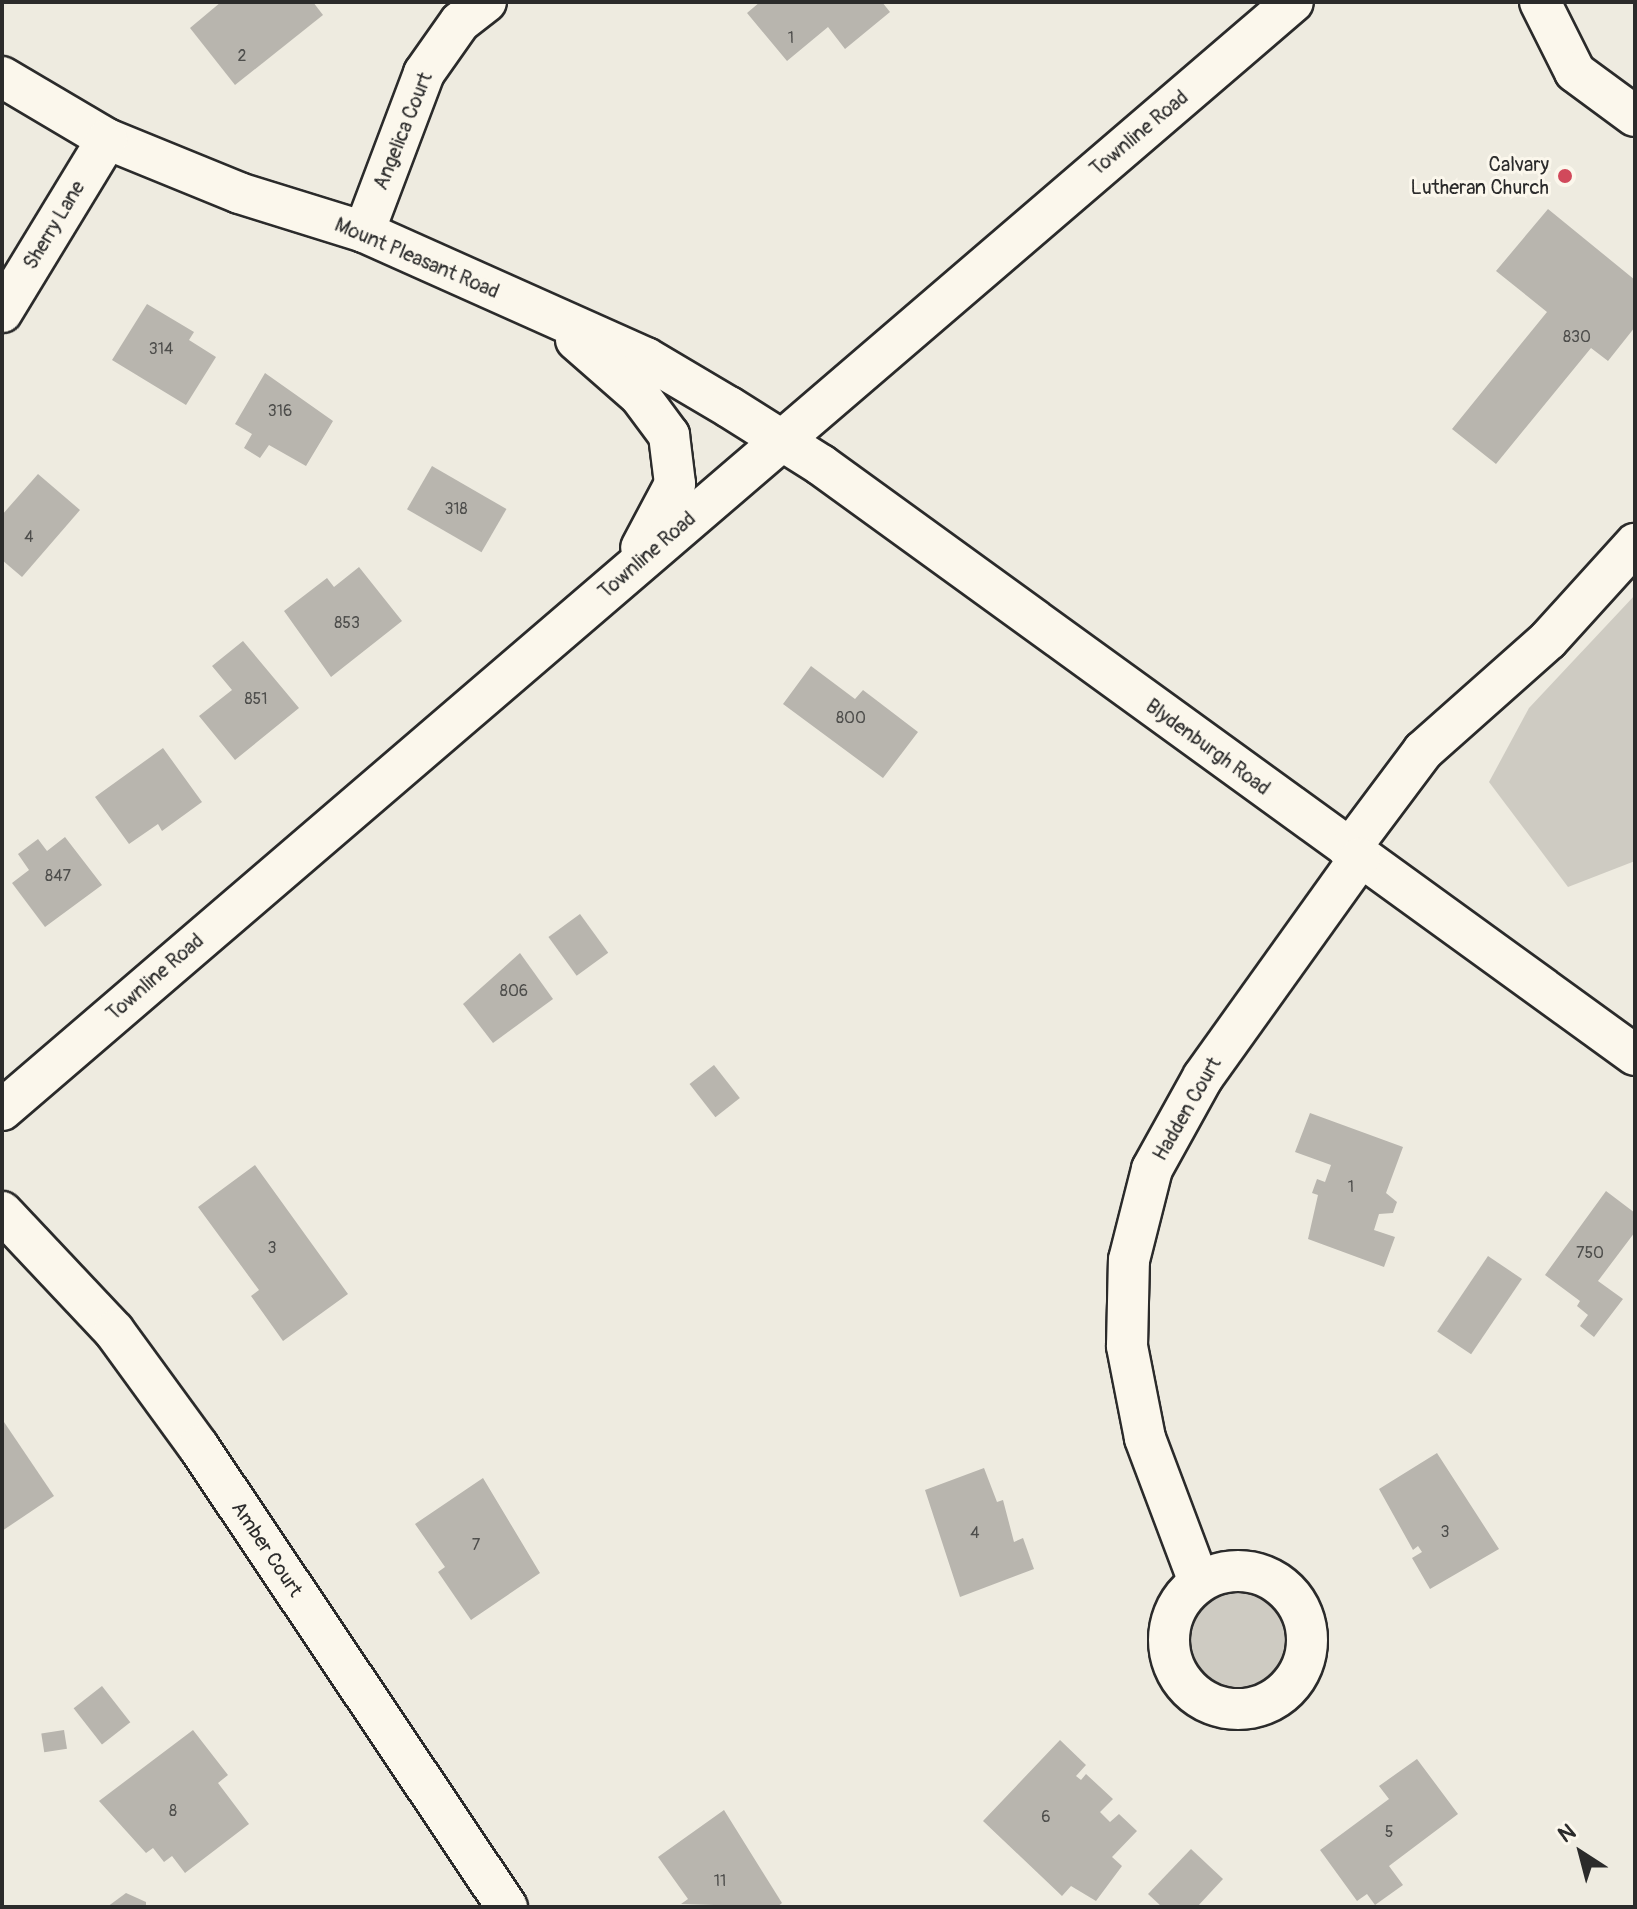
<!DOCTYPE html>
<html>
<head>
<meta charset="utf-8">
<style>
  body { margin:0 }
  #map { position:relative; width:1637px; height:1909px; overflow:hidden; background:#eeebe0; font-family:Pangolin,sans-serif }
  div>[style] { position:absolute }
  .green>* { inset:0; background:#cecbc2 }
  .round { border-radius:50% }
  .building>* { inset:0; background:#b8b5ae; transform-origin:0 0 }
  .roads { filter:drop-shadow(2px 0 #2b2b2b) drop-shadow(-2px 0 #2b2b2b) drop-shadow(0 2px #2b2b2b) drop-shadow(0 -2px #2b2b2b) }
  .minor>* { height:40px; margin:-20px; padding:0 20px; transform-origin:20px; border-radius:20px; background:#fbf7ec }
  .minor>.ring { margin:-20px; padding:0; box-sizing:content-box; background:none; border:40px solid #fbf7ec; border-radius:50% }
  .dots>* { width:22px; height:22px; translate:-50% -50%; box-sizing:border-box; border:4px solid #fbf7ec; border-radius:50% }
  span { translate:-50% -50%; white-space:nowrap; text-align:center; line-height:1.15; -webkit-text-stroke:6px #fbf7ec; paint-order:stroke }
  .number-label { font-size:16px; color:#4e4e4c }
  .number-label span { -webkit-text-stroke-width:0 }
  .street-label { font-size:20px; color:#2b2b2b }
  .poi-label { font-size:20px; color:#2b2b2b }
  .right { translate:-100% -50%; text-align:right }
  .frame { position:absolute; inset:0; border:4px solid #2b2b2b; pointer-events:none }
  .north { position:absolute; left:1541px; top:1813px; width:80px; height:80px; -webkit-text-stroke:6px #fbf7ec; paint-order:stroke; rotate:324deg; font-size:22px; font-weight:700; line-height:32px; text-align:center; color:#2b2b2b }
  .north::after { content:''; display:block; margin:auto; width:28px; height:36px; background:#2b2b2b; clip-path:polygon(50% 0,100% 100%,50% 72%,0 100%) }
</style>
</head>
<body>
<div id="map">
  <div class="green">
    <div style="clip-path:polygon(1635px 595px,1635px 861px,1568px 887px,1489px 782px,1529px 708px)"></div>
    <div class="round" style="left:1179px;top:1580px;width:118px;height:118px"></div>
  </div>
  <div class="building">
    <div style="clip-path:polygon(221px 2px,313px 2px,323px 15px,235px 85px,190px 28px)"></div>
    <div style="clip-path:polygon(760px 2px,882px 2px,890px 12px,845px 49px,828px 27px,787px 61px,747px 13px)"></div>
    <div style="clip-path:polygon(1548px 209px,1635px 280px,1635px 327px,1608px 361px,1591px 348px,1496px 464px,1452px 429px,1547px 312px,1496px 271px)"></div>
    <div style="clip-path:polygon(147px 304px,194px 332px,189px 340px,216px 357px,186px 405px,112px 360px)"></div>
    <div style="clip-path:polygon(265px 373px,333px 421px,306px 466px,269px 445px,260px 458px,244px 448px,252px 434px,235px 424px)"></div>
    <div style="left:432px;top:466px;width:86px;height:50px;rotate:30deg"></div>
    <div style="clip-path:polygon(38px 474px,80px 510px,22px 577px,2px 560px,2px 515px)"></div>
    <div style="clip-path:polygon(359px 567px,402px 621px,331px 677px,284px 611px,327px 578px,334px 587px)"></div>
    <div style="clip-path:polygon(243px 641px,299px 708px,235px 760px,199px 716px,232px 690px,212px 666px)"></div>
    <div style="clip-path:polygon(811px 666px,855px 699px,863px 690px,918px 732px,883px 778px,783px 704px)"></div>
    <div style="clip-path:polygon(163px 748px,202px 802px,162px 831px,158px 824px,129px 844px,95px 797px)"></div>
    <div style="clip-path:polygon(65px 837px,102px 885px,45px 927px,12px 883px,29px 870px,18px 854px,38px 839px,47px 851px)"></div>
    <div style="left:580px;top:914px;width:48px;height:39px;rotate:54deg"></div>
    <div style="clip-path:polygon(520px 953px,553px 999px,493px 1043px,463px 1004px)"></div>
    <div style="left:714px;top:1065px;width:42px;height:31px;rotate:52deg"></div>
    <div style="clip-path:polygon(1310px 1113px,1403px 1147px,1386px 1193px,1397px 1202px,1393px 1213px,1379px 1214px,1374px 1230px,1395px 1237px,1384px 1267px,1308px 1239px,1318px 1195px,1312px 1193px,1317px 1179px,1325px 1182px,1331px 1165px,1295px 1152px)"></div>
    <div style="clip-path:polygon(255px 1165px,348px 1294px,283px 1341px,251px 1296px,259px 1290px,198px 1207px)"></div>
    <div style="clip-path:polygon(1606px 1191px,1635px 1213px,1635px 1232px,1598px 1281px,1623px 1299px,1594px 1337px,1580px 1326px,1588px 1315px,1577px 1306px,1580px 1301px,1545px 1275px)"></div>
    <div style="left:1488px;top:1256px;width:41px;height:91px;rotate:34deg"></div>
    <div style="clip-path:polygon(2px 1419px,54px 1496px,2px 1531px)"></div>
    <div style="clip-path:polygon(1437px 1453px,1499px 1549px,1430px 1589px,1412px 1558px,1422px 1552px,1418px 1546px,1413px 1550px,1379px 1489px)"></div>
    <div style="clip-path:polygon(984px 1468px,997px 1502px,1003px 1500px,1014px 1542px,1023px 1538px,1034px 1569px,960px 1597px,925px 1490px)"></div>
    <div style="clip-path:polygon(483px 1478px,540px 1573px,471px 1620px,438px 1572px,445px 1567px,415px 1524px)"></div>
    <div style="left:102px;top:1686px;width:46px;height:36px;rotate:52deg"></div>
    <div style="left:64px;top:1730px;width:19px;height:23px;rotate:81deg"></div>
    <div style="clip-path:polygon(193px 1730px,228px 1775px,218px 1783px,249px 1824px,185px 1873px,172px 1856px,164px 1862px,153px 1848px,146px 1853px,99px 1801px)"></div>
    <div style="clip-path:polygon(1060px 1740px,1086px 1765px,1076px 1776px,1081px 1780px,1086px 1774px,1113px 1799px,1100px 1812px,1110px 1822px,1119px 1814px,1137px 1831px,1112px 1857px,1122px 1866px,1096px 1901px,1071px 1886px,1062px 1896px,983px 1821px)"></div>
    <div style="clip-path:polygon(1417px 1759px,1458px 1814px,1389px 1866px,1403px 1885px,1375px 1905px,1367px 1894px,1357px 1901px,1320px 1850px,1389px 1799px,1379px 1786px)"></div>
    <div style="clip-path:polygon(724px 1810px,782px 1903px,777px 1907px,681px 1904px,688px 1899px,658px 1857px)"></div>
    <div style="clip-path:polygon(1191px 1849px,1223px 1879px,1197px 1907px,1162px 1907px,1148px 1894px)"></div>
    <div style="clip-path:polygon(126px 1893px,146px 1902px,146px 1907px,107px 1907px)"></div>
  </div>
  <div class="roads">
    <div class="minor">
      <div style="left:1540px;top:2px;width:78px;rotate:63.4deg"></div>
      <div style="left:1575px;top:72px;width:74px;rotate:36.3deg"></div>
      <div style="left:2px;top:77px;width:122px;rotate:30.6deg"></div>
      <div style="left:107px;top:139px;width:143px;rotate:22.2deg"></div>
      <div style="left:239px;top:193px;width:131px;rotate:17.3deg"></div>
      <div style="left:364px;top:232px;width:309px;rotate:24.1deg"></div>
      <div style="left:646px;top:358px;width:96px;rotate:30.6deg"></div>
      <div style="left:729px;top:407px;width:109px;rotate:32.2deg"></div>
      <div style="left:821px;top:465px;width:1005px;rotate:35.94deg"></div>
      <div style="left:364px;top:232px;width:170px;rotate:-69.3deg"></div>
      <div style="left:424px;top:73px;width:62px;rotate:-54.8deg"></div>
      <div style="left:460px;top:22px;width:33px;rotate:-38deg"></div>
      <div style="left:2px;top:312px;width:202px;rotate:-58.7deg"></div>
      <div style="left:576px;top:340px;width:85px;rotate:41.2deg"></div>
      <div style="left:640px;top:396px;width:49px;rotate:53.4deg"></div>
      <div style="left:669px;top:435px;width:49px;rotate:83deg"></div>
      <div style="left:675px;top:484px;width:72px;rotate:118deg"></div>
      <div style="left:1349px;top:850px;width:124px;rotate:-53.2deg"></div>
      <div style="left:1423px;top:751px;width:167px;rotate:-41.6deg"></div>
      <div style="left:1548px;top:640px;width:130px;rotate:-47.8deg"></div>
      <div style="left:2px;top:1110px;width:1701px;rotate:-40.64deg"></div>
      <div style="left:2px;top:1212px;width:163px;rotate:46.7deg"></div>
      <div style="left:114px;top:1331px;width:142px;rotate:53.9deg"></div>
      <div style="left:198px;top:1446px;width:555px;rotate:56.17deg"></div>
      <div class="ring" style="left:1169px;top:1571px;width:98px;height:98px"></div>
      <div style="left:1199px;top:1582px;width:154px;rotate:-110.6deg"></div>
      <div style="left:1145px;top:1438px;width:94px;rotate:-101.1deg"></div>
      <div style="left:1127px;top:1346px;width:86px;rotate:-88.7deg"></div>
      <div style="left:1129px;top:1260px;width:94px;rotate:-75.8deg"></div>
      <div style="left:1152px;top:1169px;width:105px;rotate:-61deg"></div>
      <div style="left:1203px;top:1077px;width:269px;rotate:-54.4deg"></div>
    </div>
  </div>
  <div class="dots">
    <div style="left:1565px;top:176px;background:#d1495b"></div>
  </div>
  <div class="number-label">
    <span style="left:791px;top:38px">1</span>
    <span style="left:242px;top:56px">2</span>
    <span style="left:1577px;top:337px">830</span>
    <span style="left:161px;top:349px">314</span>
    <span style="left:280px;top:411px">316</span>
    <span style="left:456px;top:509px">318</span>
    <span style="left:29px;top:537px">4</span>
    <span style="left:347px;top:623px">853</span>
    <span style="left:256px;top:699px">851</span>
    <span style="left:851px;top:718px">800</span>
    <span style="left:58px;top:876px">847</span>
    <span style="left:514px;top:991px">806</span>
    <span style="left:1351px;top:1187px">1</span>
    <span style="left:272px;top:1248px">3</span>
    <span style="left:1590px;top:1253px">750</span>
    <span style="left:1445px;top:1532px">3</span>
    <span style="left:975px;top:1533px">4</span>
    <span style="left:476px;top:1545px">7</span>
    <span style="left:173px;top:1811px">8</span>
    <span style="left:1046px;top:1817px">6</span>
    <span style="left:1389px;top:1832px">5</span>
    <span style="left:720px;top:1881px">11</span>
  </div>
  <div class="street-label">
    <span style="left:403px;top:131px;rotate:-68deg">Angelica Court</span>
    <span style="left:1139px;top:133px;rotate:-40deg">Townline Road</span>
    <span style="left:54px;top:225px;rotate:-59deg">Sherry Lane</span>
    <span style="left:417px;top:258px;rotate:23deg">Mount Pleasant Road</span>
    <span style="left:647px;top:555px;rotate:-41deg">Townline Road</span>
    <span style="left:1208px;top:747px;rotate:36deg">Blydenburgh Road</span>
    <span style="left:155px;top:977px;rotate:-41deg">Townline Road</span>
    <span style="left:1187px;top:1109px;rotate:-60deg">Hadden Court</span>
    <span style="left:267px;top:1549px;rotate:56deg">Amber Court</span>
  </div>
  <div class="poi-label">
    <span class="right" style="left:1549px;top:176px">Calvary<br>Lutheran Church</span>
  </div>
  <div class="frame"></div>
  <div class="north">N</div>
</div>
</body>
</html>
